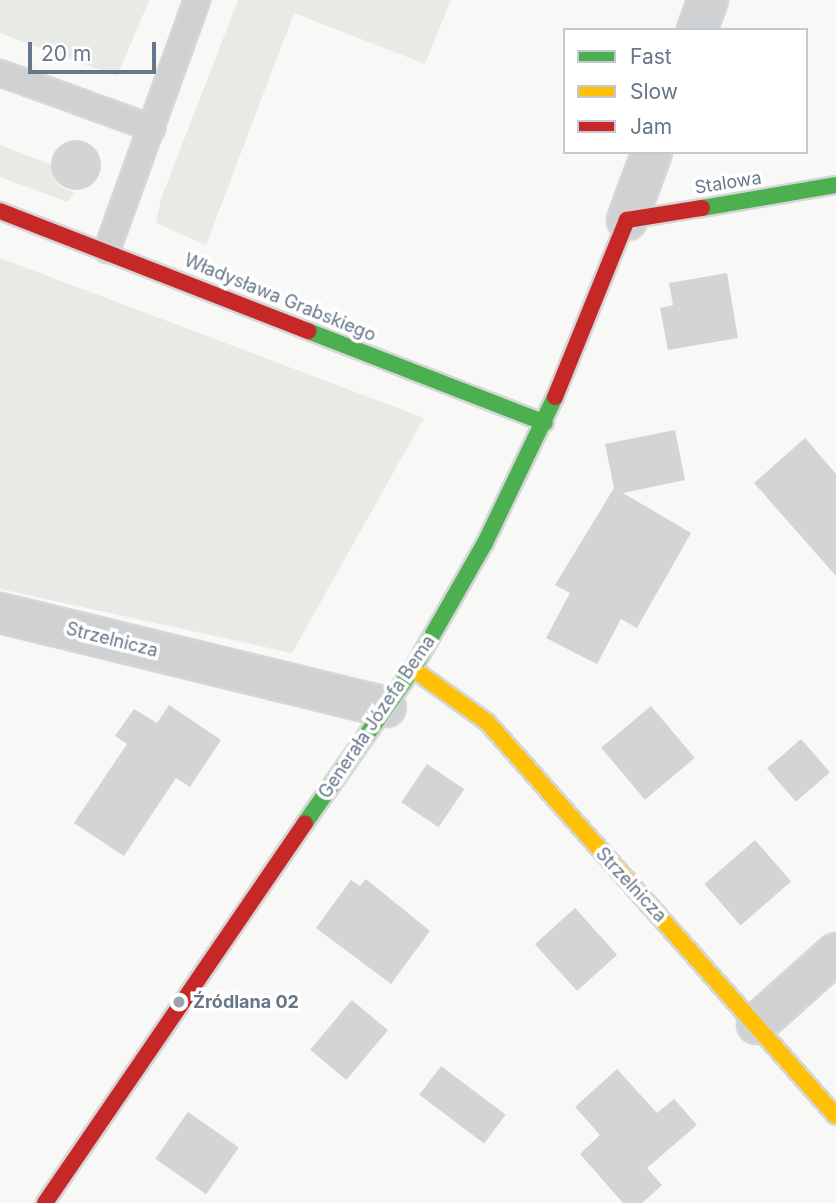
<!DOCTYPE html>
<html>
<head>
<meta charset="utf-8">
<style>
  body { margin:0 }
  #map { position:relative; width:836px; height:1203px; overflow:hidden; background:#f8f8f7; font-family:Inter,sans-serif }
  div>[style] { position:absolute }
  .green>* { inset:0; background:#e8ebe5 }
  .building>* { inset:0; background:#d3d4d4; transform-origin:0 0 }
  .round { border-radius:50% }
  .roads { filter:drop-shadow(2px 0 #d5d6d7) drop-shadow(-2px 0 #d5d6d7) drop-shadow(0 2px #d5d6d7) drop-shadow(0 -2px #d5d6d7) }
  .lane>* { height:24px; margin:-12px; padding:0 12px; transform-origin:12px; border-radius:12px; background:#d0d1d2 }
  .street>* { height:38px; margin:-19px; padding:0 19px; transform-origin:19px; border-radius:19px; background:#d0d1d2 }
  .fast>* { height:16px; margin:-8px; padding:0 8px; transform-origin:8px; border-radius:8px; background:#4caf50 }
  .slow>* { height:16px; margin:-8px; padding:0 8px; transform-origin:8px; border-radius:8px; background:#ffc107 }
  .jam>* { height:16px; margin:-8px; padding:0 8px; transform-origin:8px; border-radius:8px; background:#c62828 }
  .dots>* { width:19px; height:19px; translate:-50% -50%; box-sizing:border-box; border:4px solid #fff; border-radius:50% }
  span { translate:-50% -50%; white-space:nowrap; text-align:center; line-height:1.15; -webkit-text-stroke:7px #fff; paint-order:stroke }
  .street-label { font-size:18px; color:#667789 }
  .poi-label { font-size:18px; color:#667789; font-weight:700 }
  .left { translate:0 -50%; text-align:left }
  .legend { position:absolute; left:563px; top:28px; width:245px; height:126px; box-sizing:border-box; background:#fff; border:2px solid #c2c9d0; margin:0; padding:9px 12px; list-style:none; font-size:21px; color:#667789 }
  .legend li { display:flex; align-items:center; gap:14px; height:35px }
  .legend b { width:35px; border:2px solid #c2c9d0 }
  .scale { position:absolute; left:28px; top:42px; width:128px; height:32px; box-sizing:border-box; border:4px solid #667789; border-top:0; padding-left:9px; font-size:21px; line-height:24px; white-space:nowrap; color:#667789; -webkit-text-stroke:5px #fff; paint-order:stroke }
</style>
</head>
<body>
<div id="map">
  <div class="green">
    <div style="clip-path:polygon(0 0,149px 0,149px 1px,117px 76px,0 33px)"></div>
    <div style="clip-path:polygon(238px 0,451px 0,425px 64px,294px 13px,206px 245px,156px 223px,161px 199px)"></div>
    <div style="clip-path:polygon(0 145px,50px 164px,60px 187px,74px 192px,68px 202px,0 177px)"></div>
    <div style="clip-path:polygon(0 258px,424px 418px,292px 653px,0 589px)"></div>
  </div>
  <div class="building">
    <div class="round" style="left:51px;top:140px;width:50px;height:50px"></div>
    <div style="clip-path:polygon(727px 273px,738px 338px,668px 350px,660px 308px,673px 305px,669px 283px)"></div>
    <div style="clip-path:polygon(675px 430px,685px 480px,623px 493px,691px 533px,637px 628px,621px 619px,597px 664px,546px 638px,570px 593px,555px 585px,614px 488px,605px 444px)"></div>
    <div style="clip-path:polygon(805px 438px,836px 474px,836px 576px,754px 483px)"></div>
    <div style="clip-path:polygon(169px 705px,221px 740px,190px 787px,176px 778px,124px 856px,74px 823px,127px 744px,115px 736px,134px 709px,157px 723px)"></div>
    <div style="left:651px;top:706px;width:68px;height:65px;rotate:50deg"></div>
    <div style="left:801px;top:739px;width:44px;height:45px;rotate:49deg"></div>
    <div style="left:427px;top:764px;width:45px;height:46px;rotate:34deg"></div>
    <div style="left:755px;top:840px;width:55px;height:67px;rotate:49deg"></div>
    <div style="clip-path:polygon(366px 879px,430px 931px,391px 984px,316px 928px,351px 880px,360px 886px)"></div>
    <div style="left:575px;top:908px;width:63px;height:54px;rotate:48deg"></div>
    <div style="left:352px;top:1000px;width:47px;height:65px;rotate:40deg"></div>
    <div style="left:441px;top:1066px;width:81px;height:36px;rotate:37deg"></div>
    <div style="clip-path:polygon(617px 1069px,657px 1113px,674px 1099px,697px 1125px,647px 1168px,662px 1185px,642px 1203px,623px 1203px,580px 1154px,600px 1135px,575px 1107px)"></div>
    <div style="left:188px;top:1112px;width:62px;height:57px;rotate:35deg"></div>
  </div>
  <div class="roads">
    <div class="lane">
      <div style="left:0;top:73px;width:162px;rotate:19.9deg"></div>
      <div style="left:107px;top:250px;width:266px;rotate:-70.2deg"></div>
    </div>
    <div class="street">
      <div style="left:697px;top:30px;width:32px;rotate:-70deg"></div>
      <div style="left:627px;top:220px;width:72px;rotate:-69.8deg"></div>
      <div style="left:0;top:613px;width:397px;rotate:13.7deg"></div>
      <div style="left:757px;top:1024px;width:106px;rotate:-41.9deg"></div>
    </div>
    <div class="fast">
      <div style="left:702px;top:208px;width:136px;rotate:-9.7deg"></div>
      <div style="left:308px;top:331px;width:254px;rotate:21.2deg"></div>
      <div style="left:305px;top:823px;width:188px;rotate:-55deg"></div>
      <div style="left:413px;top:669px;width:145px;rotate:-60.3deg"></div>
      <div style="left:485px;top:543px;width:162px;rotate:-64.4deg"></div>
    </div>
    <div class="slow">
      <div style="left:413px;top:669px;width:91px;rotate:35.6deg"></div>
      <div style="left:487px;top:722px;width:526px;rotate:48.47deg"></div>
    </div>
    <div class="jam">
      <div style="left:0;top:211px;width:331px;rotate:21.3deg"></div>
      <div style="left:555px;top:397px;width:191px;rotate:-67.9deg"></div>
      <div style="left:627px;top:220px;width:76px;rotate:-9.1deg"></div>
      <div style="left:45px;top:1203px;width:460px;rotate:-55.6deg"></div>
    </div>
  </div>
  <div class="dots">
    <div style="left:179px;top:1002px;background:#99a4b0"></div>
  </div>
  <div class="street-label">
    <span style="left:728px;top:183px;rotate:-9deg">Stalowa</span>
    <span style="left:280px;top:298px;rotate:22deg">Władysława Grabskiego</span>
    <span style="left:112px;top:640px;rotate:14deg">Strzelnicza</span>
    <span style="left:377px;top:717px;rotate:-56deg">Generała Józefa Bema</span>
    <span style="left:631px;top:885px;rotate:47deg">Strzelnicza</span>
  </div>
  <div class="poi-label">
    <span class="left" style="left:193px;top:1002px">Źródlana 02</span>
  </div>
  <ul class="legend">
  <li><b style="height:9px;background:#4caf50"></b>Fast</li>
  <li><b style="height:9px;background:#ffc107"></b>Slow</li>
  <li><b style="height:9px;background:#c62828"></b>Jam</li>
  </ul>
  <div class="scale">20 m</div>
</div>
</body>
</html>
